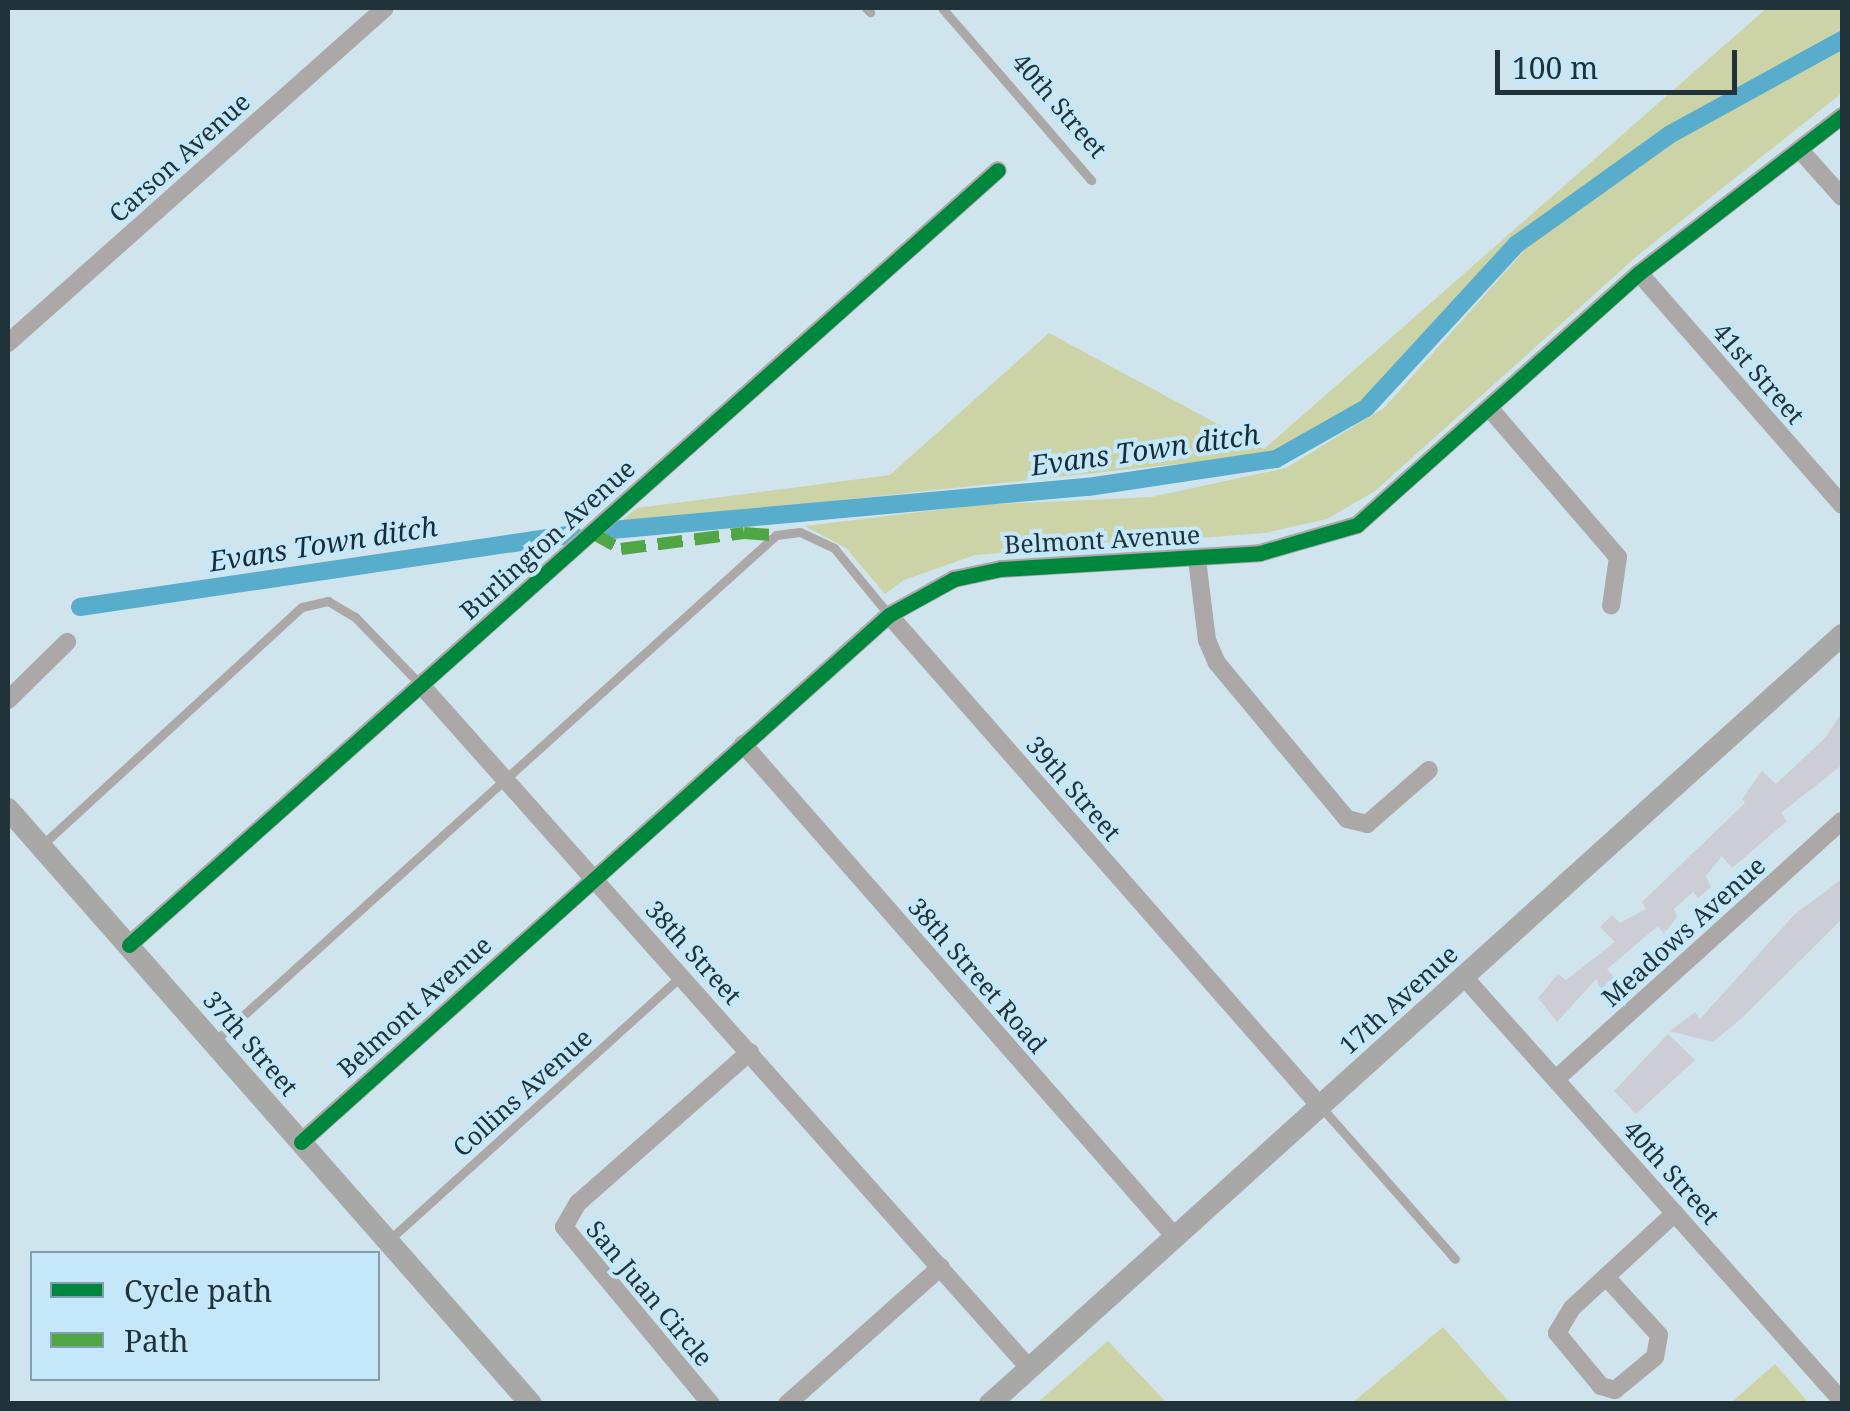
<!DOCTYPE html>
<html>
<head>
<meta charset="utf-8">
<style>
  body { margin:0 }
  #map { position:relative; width:1850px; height:1411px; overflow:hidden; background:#d0e4ed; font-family:"Noto Serif",serif }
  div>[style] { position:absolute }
  .green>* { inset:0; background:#ccd4a7 }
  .canal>* { height:18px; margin:-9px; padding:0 9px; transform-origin:9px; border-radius:9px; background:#58adcc }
  .building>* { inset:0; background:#cdcdd5 }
  .lane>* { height:9px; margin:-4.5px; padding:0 4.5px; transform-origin:4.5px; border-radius:4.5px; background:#aba8a7 }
  .street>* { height:18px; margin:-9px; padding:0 9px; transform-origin:9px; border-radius:9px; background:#aba8a7 }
  .secondary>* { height:22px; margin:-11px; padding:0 11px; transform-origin:11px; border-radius:11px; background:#a8a8a7 }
  .quiet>* { height:12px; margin-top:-6px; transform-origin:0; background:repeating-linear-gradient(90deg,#50a545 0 25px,transparent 0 37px) }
  .cycleway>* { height:15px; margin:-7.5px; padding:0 7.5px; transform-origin:7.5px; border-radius:7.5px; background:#00873e }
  span { translate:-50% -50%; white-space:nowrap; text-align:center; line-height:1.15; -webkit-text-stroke:8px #c4e8f9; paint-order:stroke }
  .street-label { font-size:25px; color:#20323a }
  .water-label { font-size:28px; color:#162d37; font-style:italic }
  .frame { position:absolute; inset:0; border:10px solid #20323a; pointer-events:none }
  .legend { position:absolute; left:30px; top:1251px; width:350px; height:130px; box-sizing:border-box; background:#c4e8f9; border:2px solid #829fad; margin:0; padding:12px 18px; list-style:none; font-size:30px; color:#20323a }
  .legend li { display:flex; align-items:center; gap:20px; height:50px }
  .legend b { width:50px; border:2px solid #829fad }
  .scale { position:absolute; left:1495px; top:50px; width:242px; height:45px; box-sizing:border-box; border:5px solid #20323a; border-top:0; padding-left:12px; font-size:30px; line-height:35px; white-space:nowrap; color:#20323a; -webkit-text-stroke:8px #c4e8f9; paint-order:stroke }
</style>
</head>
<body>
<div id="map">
  <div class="green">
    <div style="clip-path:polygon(1767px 8px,1842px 8px,1842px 29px,1663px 133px,1514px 242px,1364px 403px,1272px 454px,618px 524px,637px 508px,890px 475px,1049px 333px,1264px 449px)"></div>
    <div style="clip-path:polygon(1842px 48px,1842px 93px,1637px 256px,1375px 491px,1327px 519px,1265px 533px,975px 555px,904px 580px,885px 594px,846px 548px,805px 526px,977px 505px,1151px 497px,1286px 468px,1384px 408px,1530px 244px,1685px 135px)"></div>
    <div style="clip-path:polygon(1443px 1327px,1510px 1403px,1352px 1403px)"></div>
    <div style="clip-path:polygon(1108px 1341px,1167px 1403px,1037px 1403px)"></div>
    <div style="clip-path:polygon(1775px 1364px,1809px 1403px,1731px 1403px)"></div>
  </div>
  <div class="canal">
    <div style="left:612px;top:530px;width:478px;rotate:-5.2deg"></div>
    <div style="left:1088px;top:487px;width:190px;rotate:-8.5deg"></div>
    <div style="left:1276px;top:459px;width:103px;rotate:-29.5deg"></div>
    <div style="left:1366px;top:408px;width:223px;rotate:-47.4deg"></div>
    <div style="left:1517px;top:244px;width:187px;rotate:-35.6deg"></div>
    <div style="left:1669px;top:135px;width:197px;rotate:-28.8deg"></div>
    <div style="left:80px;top:607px;width:498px;rotate:-8.4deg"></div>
  </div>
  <div class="building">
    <div style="clip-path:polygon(1842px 712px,1842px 765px,1781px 813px,1787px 821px,1732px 868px,1722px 856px,1706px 876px,1711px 887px,1698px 898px,1693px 892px,1674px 909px,1677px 917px,1664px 934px,1658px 926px,1607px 969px,1614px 977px,1601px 989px,1596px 979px,1557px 1022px,1538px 998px,1558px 974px,1566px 980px,1615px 942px,1600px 927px,1612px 915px,1620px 923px,1646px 909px,1642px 902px,1745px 803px,1742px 799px,1762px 771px,1776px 784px,1826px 737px)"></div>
    <div style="clip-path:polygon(1842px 879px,1842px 919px,1743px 1017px,1713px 1042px,1670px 1031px,1695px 1012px,1700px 1019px,1794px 915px)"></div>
    <div style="clip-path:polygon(1668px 1034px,1695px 1060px,1636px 1114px,1614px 1091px)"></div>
  </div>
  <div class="lane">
    <div style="left:866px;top:8px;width:6px;rotate:45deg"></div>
    <div style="left:942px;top:8px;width:228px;rotate:49.1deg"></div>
    <div style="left:42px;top:845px;width:352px;rotate:-42.5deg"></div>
    <div style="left:302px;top:607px;width:27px;rotate:-13deg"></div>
    <div style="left:328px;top:601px;width:31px;rotate:31deg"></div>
    <div style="left:355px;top:617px;width:93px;rotate:45.9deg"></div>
    <div style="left:216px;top:1040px;width:754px;rotate:-42.04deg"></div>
    <div style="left:776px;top:535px;width:24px;rotate:-7deg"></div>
    <div style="left:800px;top:532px;width:38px;rotate:25deg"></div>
    <div style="left:834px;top:548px;width:87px;rotate:50.6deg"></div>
    <div style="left:1322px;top:1108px;width:201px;rotate:48.6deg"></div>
    <div style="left:389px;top:1240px;width:392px;rotate:-42.1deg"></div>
  </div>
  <div class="street">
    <div style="left:1800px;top:150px;width:63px;rotate:48.2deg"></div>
    <div style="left:1639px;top:273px;width:308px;rotate:48.8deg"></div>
    <div style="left:8px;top:343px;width:504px;rotate:-41.62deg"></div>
    <div style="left:1491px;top:410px;width:194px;rotate:49.2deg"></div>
    <div style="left:1618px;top:557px;width:49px;rotate:98.1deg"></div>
    <div style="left:1197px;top:559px;width:82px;rotate:83deg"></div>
    <div style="left:1207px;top:640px;width:25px;rotate:67deg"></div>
    <div style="left:1217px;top:663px;width:203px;rotate:50.2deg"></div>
    <div style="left:1347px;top:819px;width:21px;rotate:14deg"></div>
    <div style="left:1367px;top:824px;width:82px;rotate:-41.1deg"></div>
    <div style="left:889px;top:615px;width:653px;rotate:48.72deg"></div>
    <div style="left:421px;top:685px;width:914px;rotate:48.32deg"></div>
    <div style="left:8px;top:700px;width:83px;rotate:-44.5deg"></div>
    <div style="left:743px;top:744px;width:657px;rotate:48.76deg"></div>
    <div style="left:129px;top:945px;width:1164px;rotate:-41.73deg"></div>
    <div style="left:1464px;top:977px;width:568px;rotate:48.28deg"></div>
    <div style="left:1556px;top:1079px;width:385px;rotate:-42.1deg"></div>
    <div style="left:301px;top:1142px;width:790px;rotate:-41.87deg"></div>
    <div style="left:889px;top:615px;width:74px;rotate:-29deg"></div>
    <div style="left:954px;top:579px;width:48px;rotate:-12deg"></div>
    <div style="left:1001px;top:569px;width:259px;rotate:-3.5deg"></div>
    <div style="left:1260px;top:553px;width:101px;rotate:-16.1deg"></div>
    <div style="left:1357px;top:525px;width:378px;rotate:-41.8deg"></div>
    <div style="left:1639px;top:273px;width:257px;rotate:-37.7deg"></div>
    <div style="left:1607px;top:1278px;width:77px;rotate:47.6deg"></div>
    <div style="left:1659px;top:1335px;width:22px;rotate:100deg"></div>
    <div style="left:1655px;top:1357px;width:52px;rotate:140.5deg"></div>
    <div style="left:1615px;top:1390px;width:15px;rotate:-164deg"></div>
    <div style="left:1601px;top:1386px;width:69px;rotate:-129.7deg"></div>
    <div style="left:1557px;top:1333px;width:29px;rotate:-59deg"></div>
    <div style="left:1572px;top:1308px;width:140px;rotate:-42.7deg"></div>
    <div style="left:711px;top:1404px;width:230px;rotate:-129.7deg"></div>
    <div style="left:564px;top:1227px;width:28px;rotate:-60deg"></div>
    <div style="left:578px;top:1203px;width:229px;rotate:-41.3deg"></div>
    <div style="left:787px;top:1404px;width:206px;rotate:-41.7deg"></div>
  </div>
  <div class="secondary">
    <div style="left:8px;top:809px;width:792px;rotate:48.68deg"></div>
    <div style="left:990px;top:1404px;width:1148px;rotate:-42.07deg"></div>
  </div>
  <div class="quiet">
    <div style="left:592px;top:533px;width:33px;rotate:29deg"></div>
    <div style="left:621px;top:549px;width:124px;rotate:-7.4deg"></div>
    <div style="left:744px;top:533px;width:32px;rotate:4deg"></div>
  </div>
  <div class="cycleway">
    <div style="left:129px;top:945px;width:1164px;rotate:-41.73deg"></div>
    <div style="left:301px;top:1142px;width:790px;rotate:-41.87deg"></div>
    <div style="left:889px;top:615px;width:74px;rotate:-29deg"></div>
    <div style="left:954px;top:579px;width:48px;rotate:-12deg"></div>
    <div style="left:1001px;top:569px;width:259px;rotate:-3.5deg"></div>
    <div style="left:1260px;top:553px;width:101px;rotate:-16.1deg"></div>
    <div style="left:1357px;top:525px;width:378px;rotate:-41.8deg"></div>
    <div style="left:1639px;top:273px;width:257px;rotate:-37.7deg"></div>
  </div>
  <div class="street-label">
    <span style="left:1060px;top:105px;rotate:49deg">40th Street</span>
    <span style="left:179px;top:157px;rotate:-42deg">Carson Avenue</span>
    <span style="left:1759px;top:373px;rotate:49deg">41st Street</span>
    <span style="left:547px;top:539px;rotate:-42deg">Burlington Avenue</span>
    <span style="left:1102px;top:539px;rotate:-3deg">Belmont Avenue</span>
    <span style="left:1074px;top:788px;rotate:49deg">39th Street</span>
    <span style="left:1683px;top:931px;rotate:-42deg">Meadows Avenue</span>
    <span style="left:694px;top:952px;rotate:48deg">38th Street</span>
    <span style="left:978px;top:975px;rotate:49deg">38th Street Road</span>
    <span style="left:1398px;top:999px;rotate:-42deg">17th Avenue</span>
    <span style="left:414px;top:1006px;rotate:-42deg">Belmont Avenue</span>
    <span style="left:251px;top:1043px;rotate:49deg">37th Street</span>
    <span style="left:522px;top:1092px;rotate:-42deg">Collins Avenue</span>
    <span style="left:1672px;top:1172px;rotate:48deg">40th Street</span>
    <span style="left:650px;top:1293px;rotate:50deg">San Juan Circle</span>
  </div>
  <div class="water-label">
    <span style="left:1145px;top:449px;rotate:-8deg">Evans Town ditch</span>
    <span style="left:323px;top:543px;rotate:-9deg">Evans Town ditch</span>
  </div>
  <div class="frame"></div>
  <ul class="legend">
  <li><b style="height:12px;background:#00873e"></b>Cycle path</li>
  <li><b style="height:12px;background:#50a545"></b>Path</li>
  </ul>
  <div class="scale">100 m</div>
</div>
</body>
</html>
